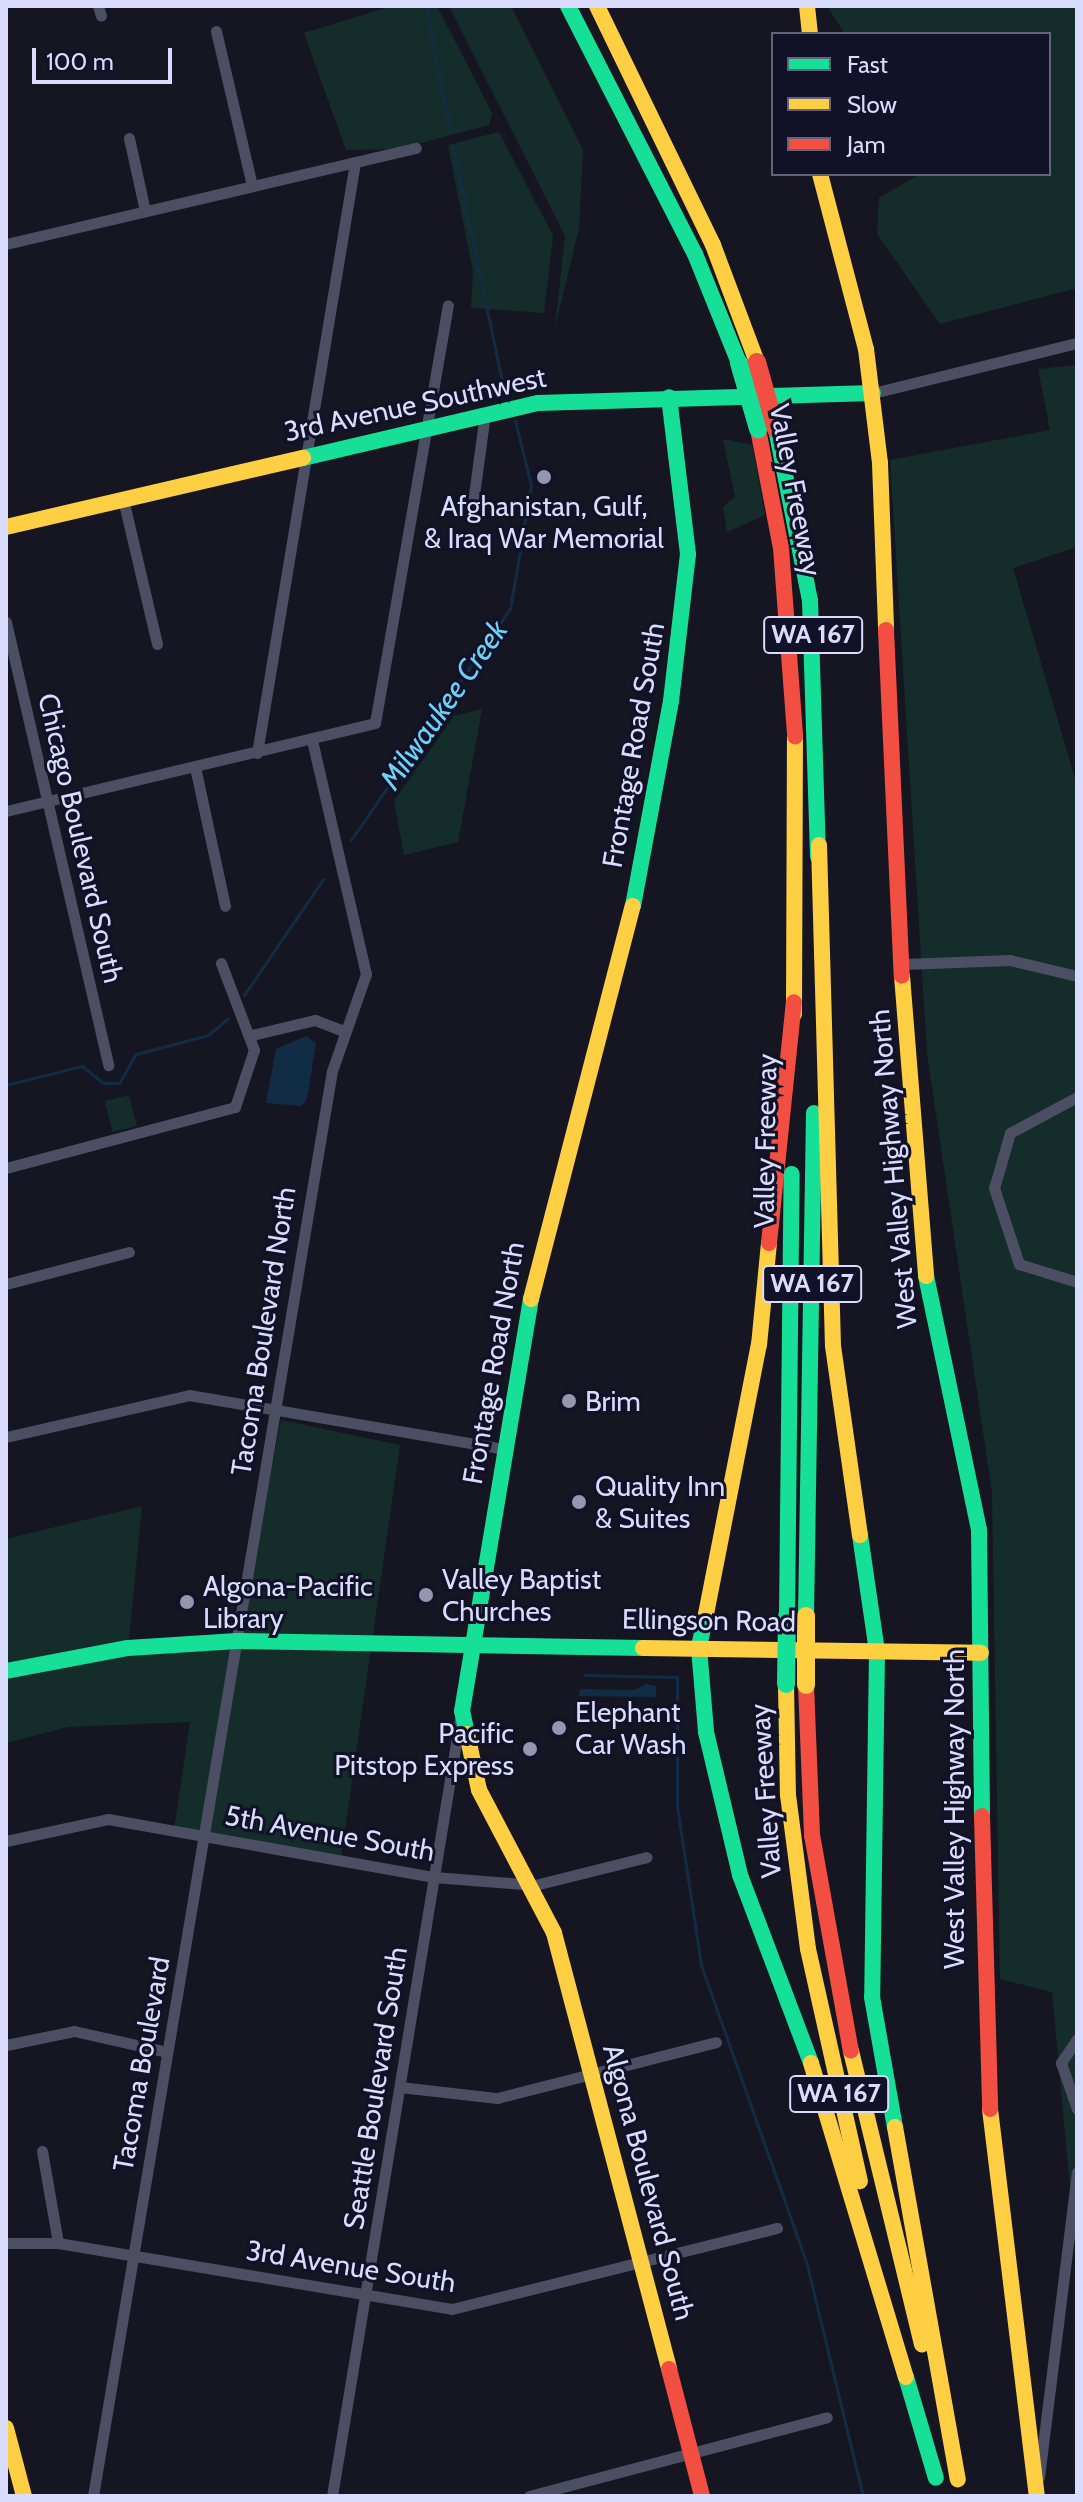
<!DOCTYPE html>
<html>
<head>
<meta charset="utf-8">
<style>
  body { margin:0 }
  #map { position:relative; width:1083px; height:2502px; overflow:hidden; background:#161622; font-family:Cabin,sans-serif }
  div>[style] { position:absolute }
  .green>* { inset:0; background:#152d2a; transform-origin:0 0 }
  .water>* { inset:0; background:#112d45 }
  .stream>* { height:3px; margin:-1.5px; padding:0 1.5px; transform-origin:1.5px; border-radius:1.5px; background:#112d45 }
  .street>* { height:11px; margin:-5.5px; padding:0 5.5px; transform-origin:5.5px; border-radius:5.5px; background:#4c4f63 }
  .fast>* { height:16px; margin:-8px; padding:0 8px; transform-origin:8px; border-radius:8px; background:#16e098 }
  .slow>* { height:16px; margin:-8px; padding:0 8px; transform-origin:8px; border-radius:8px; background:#ffcf43 }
  .jam>* { height:16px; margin:-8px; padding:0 8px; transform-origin:8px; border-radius:8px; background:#f24e42 }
  .fast-bridge>* { height:18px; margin:-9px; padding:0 9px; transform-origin:9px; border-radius:9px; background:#16e098 }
  .slow-bridge>* { height:18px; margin:-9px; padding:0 9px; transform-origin:9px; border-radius:9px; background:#ffcf43 }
  .jam-bridge>* { height:18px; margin:-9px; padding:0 9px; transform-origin:9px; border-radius:9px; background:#f24e42 }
  .dots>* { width:22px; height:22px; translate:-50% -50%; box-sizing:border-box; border:4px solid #111227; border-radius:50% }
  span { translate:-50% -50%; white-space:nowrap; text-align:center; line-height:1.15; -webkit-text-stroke:6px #111227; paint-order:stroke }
  .shield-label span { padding:2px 6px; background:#111227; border:2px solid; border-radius:6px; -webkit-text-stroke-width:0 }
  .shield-label { font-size:26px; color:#dadcfd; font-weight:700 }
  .street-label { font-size:28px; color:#dadcfd }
  .poi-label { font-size:28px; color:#dadcfd }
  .left { translate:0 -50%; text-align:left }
  .right { translate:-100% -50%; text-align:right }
  .water-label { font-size:30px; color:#6dd2f7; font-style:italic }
  .frame { position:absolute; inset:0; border:8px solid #dadcfd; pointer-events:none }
  .legend { position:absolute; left:771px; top:32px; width:280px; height:144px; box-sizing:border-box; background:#111227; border:2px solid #61637d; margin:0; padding:10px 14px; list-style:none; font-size:24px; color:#dadcfd }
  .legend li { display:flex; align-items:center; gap:16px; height:40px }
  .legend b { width:40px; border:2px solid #61637d }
  .scale { position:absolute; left:32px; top:48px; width:140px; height:36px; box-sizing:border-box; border:4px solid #dadcfd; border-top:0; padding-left:10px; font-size:24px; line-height:28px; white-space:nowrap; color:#dadcfd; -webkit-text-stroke:6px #111227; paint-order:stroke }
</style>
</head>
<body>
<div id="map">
  <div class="green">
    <div style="clip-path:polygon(392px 6px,437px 6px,492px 113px,489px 125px,398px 149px,346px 150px,304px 33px)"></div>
    <div style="clip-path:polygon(449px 6px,511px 6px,583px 150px,579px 228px,555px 328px,565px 236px)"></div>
    <div style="clip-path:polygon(827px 6px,1077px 6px,1077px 288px,940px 324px,877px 234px,879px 198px,920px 174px,1049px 174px,1049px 34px,845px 34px)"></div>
    <div style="clip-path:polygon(499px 132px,553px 236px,544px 313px,471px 308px,473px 271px,448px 145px)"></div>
    <div style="clip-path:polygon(1077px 365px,1077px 547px,1013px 568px,1077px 785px,1077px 2264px,1052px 1992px,1000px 1979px,992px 1493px,927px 1053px,890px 460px,1050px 430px,1038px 369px)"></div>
    <div style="clip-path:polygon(723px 439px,752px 445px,765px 515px,727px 532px,723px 507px,735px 497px)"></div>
    <div style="clip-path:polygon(482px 709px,458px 842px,404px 855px,394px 801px,454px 716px)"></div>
    <div style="left:129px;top:1095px;width:32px;height:25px;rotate:76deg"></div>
    <div style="clip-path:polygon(281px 1420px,400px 1445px,341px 1858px,174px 1830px,190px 1722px,68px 1727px,6px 1743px,6px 1539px,142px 1506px,128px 1648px,237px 1641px)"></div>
  </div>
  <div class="water">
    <div style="clip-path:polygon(306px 1036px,316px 1043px,307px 1099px,301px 1106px,266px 1103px,276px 1049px)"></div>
    <div style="clip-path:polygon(646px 1684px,656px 1686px,656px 1697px,578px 1696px,581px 1689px,635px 1690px)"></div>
  </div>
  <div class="stream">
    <div style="left:426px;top:6px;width:128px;rotate:79.2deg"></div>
    <div style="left:453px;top:147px;width:253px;rotate:78.2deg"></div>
    <div style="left:351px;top:840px;width:280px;rotate:-55.5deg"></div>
    <div style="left:510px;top:609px;width:126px;rotate:-80.4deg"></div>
    <div style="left:531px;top:485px;width:66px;rotate:-104deg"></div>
    <div style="left:244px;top:995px;width:140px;rotate:-55.7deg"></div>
    <div style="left:6px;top:1085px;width:78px;rotate:-14deg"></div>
    <div style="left:82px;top:1066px;width:27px;rotate:39deg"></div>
    <div style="left:103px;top:1083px;width:16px"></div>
    <div style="left:119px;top:1083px;width:34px;rotate:-60deg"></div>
    <div style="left:136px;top:1054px;width:74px;rotate:-14.8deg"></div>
    <div style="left:208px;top:1035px;width:26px;rotate:-40deg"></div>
    <div style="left:585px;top:1675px;width:92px;rotate:1.2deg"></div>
    <div style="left:677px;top:1677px;width:129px;rotate:90deg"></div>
    <div style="left:677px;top:1806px;width:161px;rotate:81.4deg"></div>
    <div style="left:701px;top:1965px;width:318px;rotate:70.5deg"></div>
    <div style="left:807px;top:2265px;width:238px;rotate:76.4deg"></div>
  </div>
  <div class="street">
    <div style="left:98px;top:6px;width:10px;rotate:73deg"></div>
    <div style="left:216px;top:31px;width:159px;rotate:76.9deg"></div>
    <div style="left:129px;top:138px;width:75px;rotate:77.6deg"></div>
    <div style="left:6px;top:244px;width:421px;rotate:-13.2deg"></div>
    <div style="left:873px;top:393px;width:210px;rotate:-13.8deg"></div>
    <div style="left:123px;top:499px;width:149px;rotate:76.8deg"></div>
    <div style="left:471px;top:517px;width:104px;rotate:-82.3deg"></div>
    <div style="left:6px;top:622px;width:455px;rotate:77deg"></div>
    <div style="left:257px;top:753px;width:599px;rotate:-80.58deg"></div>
    <div style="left:195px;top:767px;width:142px;rotate:77.8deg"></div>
    <div style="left:6px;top:811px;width:379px;rotate:-13.4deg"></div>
    <div style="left:375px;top:723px;width:424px;rotate:-80.1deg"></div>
    <div style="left:903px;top:964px;width:107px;rotate:-2.1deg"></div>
    <div style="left:1010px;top:960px;width:69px;rotate:13.4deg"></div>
    <div style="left:252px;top:1035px;width:65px;rotate:-13.4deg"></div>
    <div style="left:315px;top:1020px;width:30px;rotate:21deg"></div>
    <div style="left:1077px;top:1097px;width:76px;rotate:151.8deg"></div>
    <div style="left:1010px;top:1133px;width:57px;rotate:106.2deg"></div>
    <div style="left:994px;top:1188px;width:80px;rotate:71.8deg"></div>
    <div style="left:1019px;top:1264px;width:61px;rotate:17.2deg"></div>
    <div style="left:6px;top:1168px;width:237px;rotate:-14.9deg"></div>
    <div style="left:235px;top:1107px;width:60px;rotate:-71.6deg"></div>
    <div style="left:254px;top:1050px;width:93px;rotate:-110.8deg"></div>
    <div style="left:6px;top:1284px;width:127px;rotate:-14.6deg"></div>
    <div style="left:6px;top:1437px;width:188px;rotate:-12.9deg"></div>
    <div style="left:189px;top:1395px;width:321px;rotate:9.7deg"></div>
    <div style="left:6px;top:1841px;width:104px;rotate:-12.2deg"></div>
    <div style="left:108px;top:1819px;width:331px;rotate:10.1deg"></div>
    <div style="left:434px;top:1877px;width:101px;rotate:4.5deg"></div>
    <div style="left:535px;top:1885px;width:115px;rotate:-14deg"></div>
    <div style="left:1077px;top:2039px;width:29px;rotate:124deg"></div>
    <div style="left:1061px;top:2063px;width:49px;rotate:70.8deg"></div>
    <div style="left:6px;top:2045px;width:69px;rotate:-11.6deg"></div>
    <div style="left:74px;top:2031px;width:95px;rotate:12.7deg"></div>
    <div style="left:400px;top:2087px;width:98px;rotate:6.5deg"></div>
    <div style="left:497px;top:2098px;width:226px;rotate:-14.3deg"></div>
    <div style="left:42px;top:2151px;width:93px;rotate:80.1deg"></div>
    <div style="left:6px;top:2243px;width:52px"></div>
    <div style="left:58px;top:2243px;width:399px;rotate:9.5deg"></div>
    <div style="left:452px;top:2309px;width:335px;rotate:-14deg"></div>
    <div style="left:1039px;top:2477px;width:307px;rotate:-82.9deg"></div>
    <div style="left:93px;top:2496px;width:1445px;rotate:-80.48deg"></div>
    <div style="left:332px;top:1071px;width:103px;rotate:-70.7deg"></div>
    <div style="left:366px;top:974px;width:240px;rotate:-103deg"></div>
    <div style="left:332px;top:2496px;width:787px;rotate:-80.65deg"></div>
    <div style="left:529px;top:2496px;width:308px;rotate:-14.8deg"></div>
  </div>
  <div class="fast">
    <div style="left:568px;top:6px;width:279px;rotate:62.9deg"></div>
    <div style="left:695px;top:254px;width:118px;rotate:68deg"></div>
    <div style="left:776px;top:429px;width:175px;rotate:78.8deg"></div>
    <div style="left:810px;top:601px;width:256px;rotate:88.2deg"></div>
    <div style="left:303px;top:458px;width:241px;rotate:-13.2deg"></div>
    <div style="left:538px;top:403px;width:335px;rotate:-1.7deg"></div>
    <div style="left:633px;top:906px;width:208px;rotate:-79.5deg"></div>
    <div style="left:671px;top:701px;width:148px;rotate:-83.4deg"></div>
    <div style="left:688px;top:554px;width:158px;rotate:-96.9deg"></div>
    <div style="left:926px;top:1276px;width:259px;rotate:78.2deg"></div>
    <div style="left:979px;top:1530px;width:286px;rotate:89.4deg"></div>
    <div style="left:860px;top:1535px;width:118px;rotate:81.7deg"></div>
    <div style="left:877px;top:1652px;width:345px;rotate:90.8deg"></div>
    <div style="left:872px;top:1997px;width:132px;rotate:80deg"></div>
    <div style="left:706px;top:1614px;width:35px;rotate:102deg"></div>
    <div style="left:699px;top:1648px;width:84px;rotate:85.2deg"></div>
    <div style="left:706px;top:1732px;width:147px;rotate:76.6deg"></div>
    <div style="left:740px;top:1875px;width:201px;rotate:69.3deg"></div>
    <div style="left:787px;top:1616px;width:442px;rotate:-89.4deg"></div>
    <div style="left:806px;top:1616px;width:503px;rotate:-89.09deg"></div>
    <div style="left:6px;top:1671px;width:124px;rotate:-10.7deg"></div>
    <div style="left:128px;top:1648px;width:109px;rotate:-3.7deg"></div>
    <div style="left:237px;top:1641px;width:406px;rotate:1deg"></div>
    <div style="left:467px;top:1734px;width:24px;rotate:-102deg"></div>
    <div style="left:462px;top:1711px;width:418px;rotate:-80.5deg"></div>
    <div style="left:906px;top:2377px;width:105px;rotate:73.5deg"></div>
  </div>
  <div class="slow">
    <div style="left:597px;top:6px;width:266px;rotate:64.1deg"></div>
    <div style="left:713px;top:245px;width:125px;rotate:69.4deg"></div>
    <div style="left:807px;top:6px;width:28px;rotate:84deg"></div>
    <div style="left:820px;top:174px;width:181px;rotate:75.3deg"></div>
    <div style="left:866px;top:349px;width:115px;rotate:83deg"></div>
    <div style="left:880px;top:463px;width:167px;rotate:87.9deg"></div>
    <div style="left:6px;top:527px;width:305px;rotate:-13.1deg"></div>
    <div style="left:819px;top:845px;width:501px;rotate:88.4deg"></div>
    <div style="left:833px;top:1346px;width:191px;rotate:81.9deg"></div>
    <div style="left:902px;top:976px;width:301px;rotate:85.4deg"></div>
    <div style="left:794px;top:1014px;width:278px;rotate:-89.8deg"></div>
    <div style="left:531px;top:1299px;width:406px;rotate:-75.5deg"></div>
    <div style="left:706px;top:1614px;width:274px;rotate:-78.9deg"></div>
    <div style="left:759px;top:1345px;width:102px;rotate:-84.4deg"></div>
    <div style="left:643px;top:1648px;width:338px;rotate:0.8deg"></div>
    <div style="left:786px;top:1684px;width:111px;rotate:89deg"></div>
    <div style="left:788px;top:1795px;width:155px;rotate:82.6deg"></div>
    <div style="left:808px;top:1949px;width:238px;rotate:77.4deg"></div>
    <div style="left:467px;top:1734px;width:57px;rotate:77.9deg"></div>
    <div style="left:479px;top:1790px;width:161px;rotate:62.3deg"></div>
    <div style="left:554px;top:1933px;width:451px;rotate:75.2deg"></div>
    <div style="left:851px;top:2051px;width:302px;rotate:76.4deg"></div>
    <div style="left:811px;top:2063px;width:328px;rotate:73.2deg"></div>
    <div style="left:990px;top:2109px;width:390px;rotate:83.1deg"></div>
    <div style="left:895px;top:2127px;width:358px;rotate:79.9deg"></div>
    <div style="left:6px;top:2428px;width:70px;rotate:75.2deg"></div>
  </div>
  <div class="jam">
    <div style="left:758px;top:429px;width:121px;rotate:79.1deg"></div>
    <div style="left:781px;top:548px;width:189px;rotate:85.7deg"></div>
    <div style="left:886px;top:630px;width:346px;rotate:87.4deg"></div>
    <div style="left:769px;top:1243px;width:242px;rotate:-84.1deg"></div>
    <div style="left:806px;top:1685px;width:150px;rotate:87.7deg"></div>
    <div style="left:812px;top:1835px;width:219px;rotate:79.8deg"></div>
    <div style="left:982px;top:1816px;width:293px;rotate:88.4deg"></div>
    <div style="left:669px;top:2369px;width:131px;rotate:75.4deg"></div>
  </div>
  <div class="fast-bridge">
    <div style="left:739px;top:363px;width:69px;rotate:73.9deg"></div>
    <div style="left:786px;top:1684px;width:68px;rotate:-89.2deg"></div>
  </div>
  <div class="slow-bridge">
    <div style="left:806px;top:1616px;width:69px;rotate:90deg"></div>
  </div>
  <div class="jam-bridge">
    <div style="left:757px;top:362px;width:70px;rotate:74.2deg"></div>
  </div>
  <div class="dots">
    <div style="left:544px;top:477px;background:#9597b0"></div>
    <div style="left:569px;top:1401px;background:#9597b0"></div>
    <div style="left:579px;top:1502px;background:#9597b0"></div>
    <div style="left:426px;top:1595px;background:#9597b0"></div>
    <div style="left:187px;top:1602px;background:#9597b0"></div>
    <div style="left:559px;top:1728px;background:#9597b0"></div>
    <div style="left:530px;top:1749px;background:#9597b0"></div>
  </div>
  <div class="shield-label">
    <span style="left:813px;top:635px">WA 167</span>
    <span style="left:812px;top:1284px">WA 167</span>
    <span style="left:839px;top:2094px">WA 167</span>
  </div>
  <div class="street-label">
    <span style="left:415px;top:404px;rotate:-12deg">3rd Avenue Southwest</span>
    <span style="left:796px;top:490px;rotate:79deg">Valley Freeway</span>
    <span style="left:633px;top:745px;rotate:-80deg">Frontage Road South</span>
    <span style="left:81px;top:838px;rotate:77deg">Chicago Boulevard South</span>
    <span style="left:765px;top:1141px;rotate:-89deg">Valley Freeway</span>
    <span style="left:893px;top:1169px;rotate:-95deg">West Valley Highway North</span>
    <span style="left:263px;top:1331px;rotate:-81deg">Tacoma Boulevard North</span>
    <span style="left:493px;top:1363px;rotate:-80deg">Frontage Road North</span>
    <span style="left:709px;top:1620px;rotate:1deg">Ellingson Road</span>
    <span style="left:765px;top:1791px;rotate:-94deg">Valley Freeway</span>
    <span style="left:954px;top:1809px;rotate:-90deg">West Valley Highway North</span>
    <span style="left:330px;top:1833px;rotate:10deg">5th Avenue South</span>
    <span style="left:141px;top:2064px;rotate:-80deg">Tacoma Boulevard</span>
    <span style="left:375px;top:2088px;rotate:-81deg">Seattle Boulevard South</span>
    <span style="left:649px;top:2182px;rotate:75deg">Algona Boulevard South</span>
    <span style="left:351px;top:2266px;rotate:9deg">3rd Avenue South</span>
  </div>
  <div class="poi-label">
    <span style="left:544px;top:522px">Afghanistan, Gulf,<br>&amp; Iraq War Memorial</span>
    <span class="left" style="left:585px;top:1401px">Brim</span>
    <span class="left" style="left:595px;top:1502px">Quality Inn<br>&amp; Suites</span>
    <span class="left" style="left:442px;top:1595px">Valley Baptist<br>Churches</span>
    <span class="left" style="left:203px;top:1602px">Algona-Pacific<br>Library</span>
    <span class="left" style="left:575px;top:1728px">Elephant<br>Car Wash</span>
    <span class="right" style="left:514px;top:1749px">Pacific<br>Pitstop Express</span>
  </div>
  <div class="water-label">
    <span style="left:444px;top:705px;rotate:-55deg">Milwaukee Creek</span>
  </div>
  <div class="frame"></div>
  <ul class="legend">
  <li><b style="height:10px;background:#16e098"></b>Fast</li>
  <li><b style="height:10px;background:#ffcf43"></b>Slow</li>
  <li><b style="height:10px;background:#f24e42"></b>Jam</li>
  </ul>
  <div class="scale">100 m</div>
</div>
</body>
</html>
